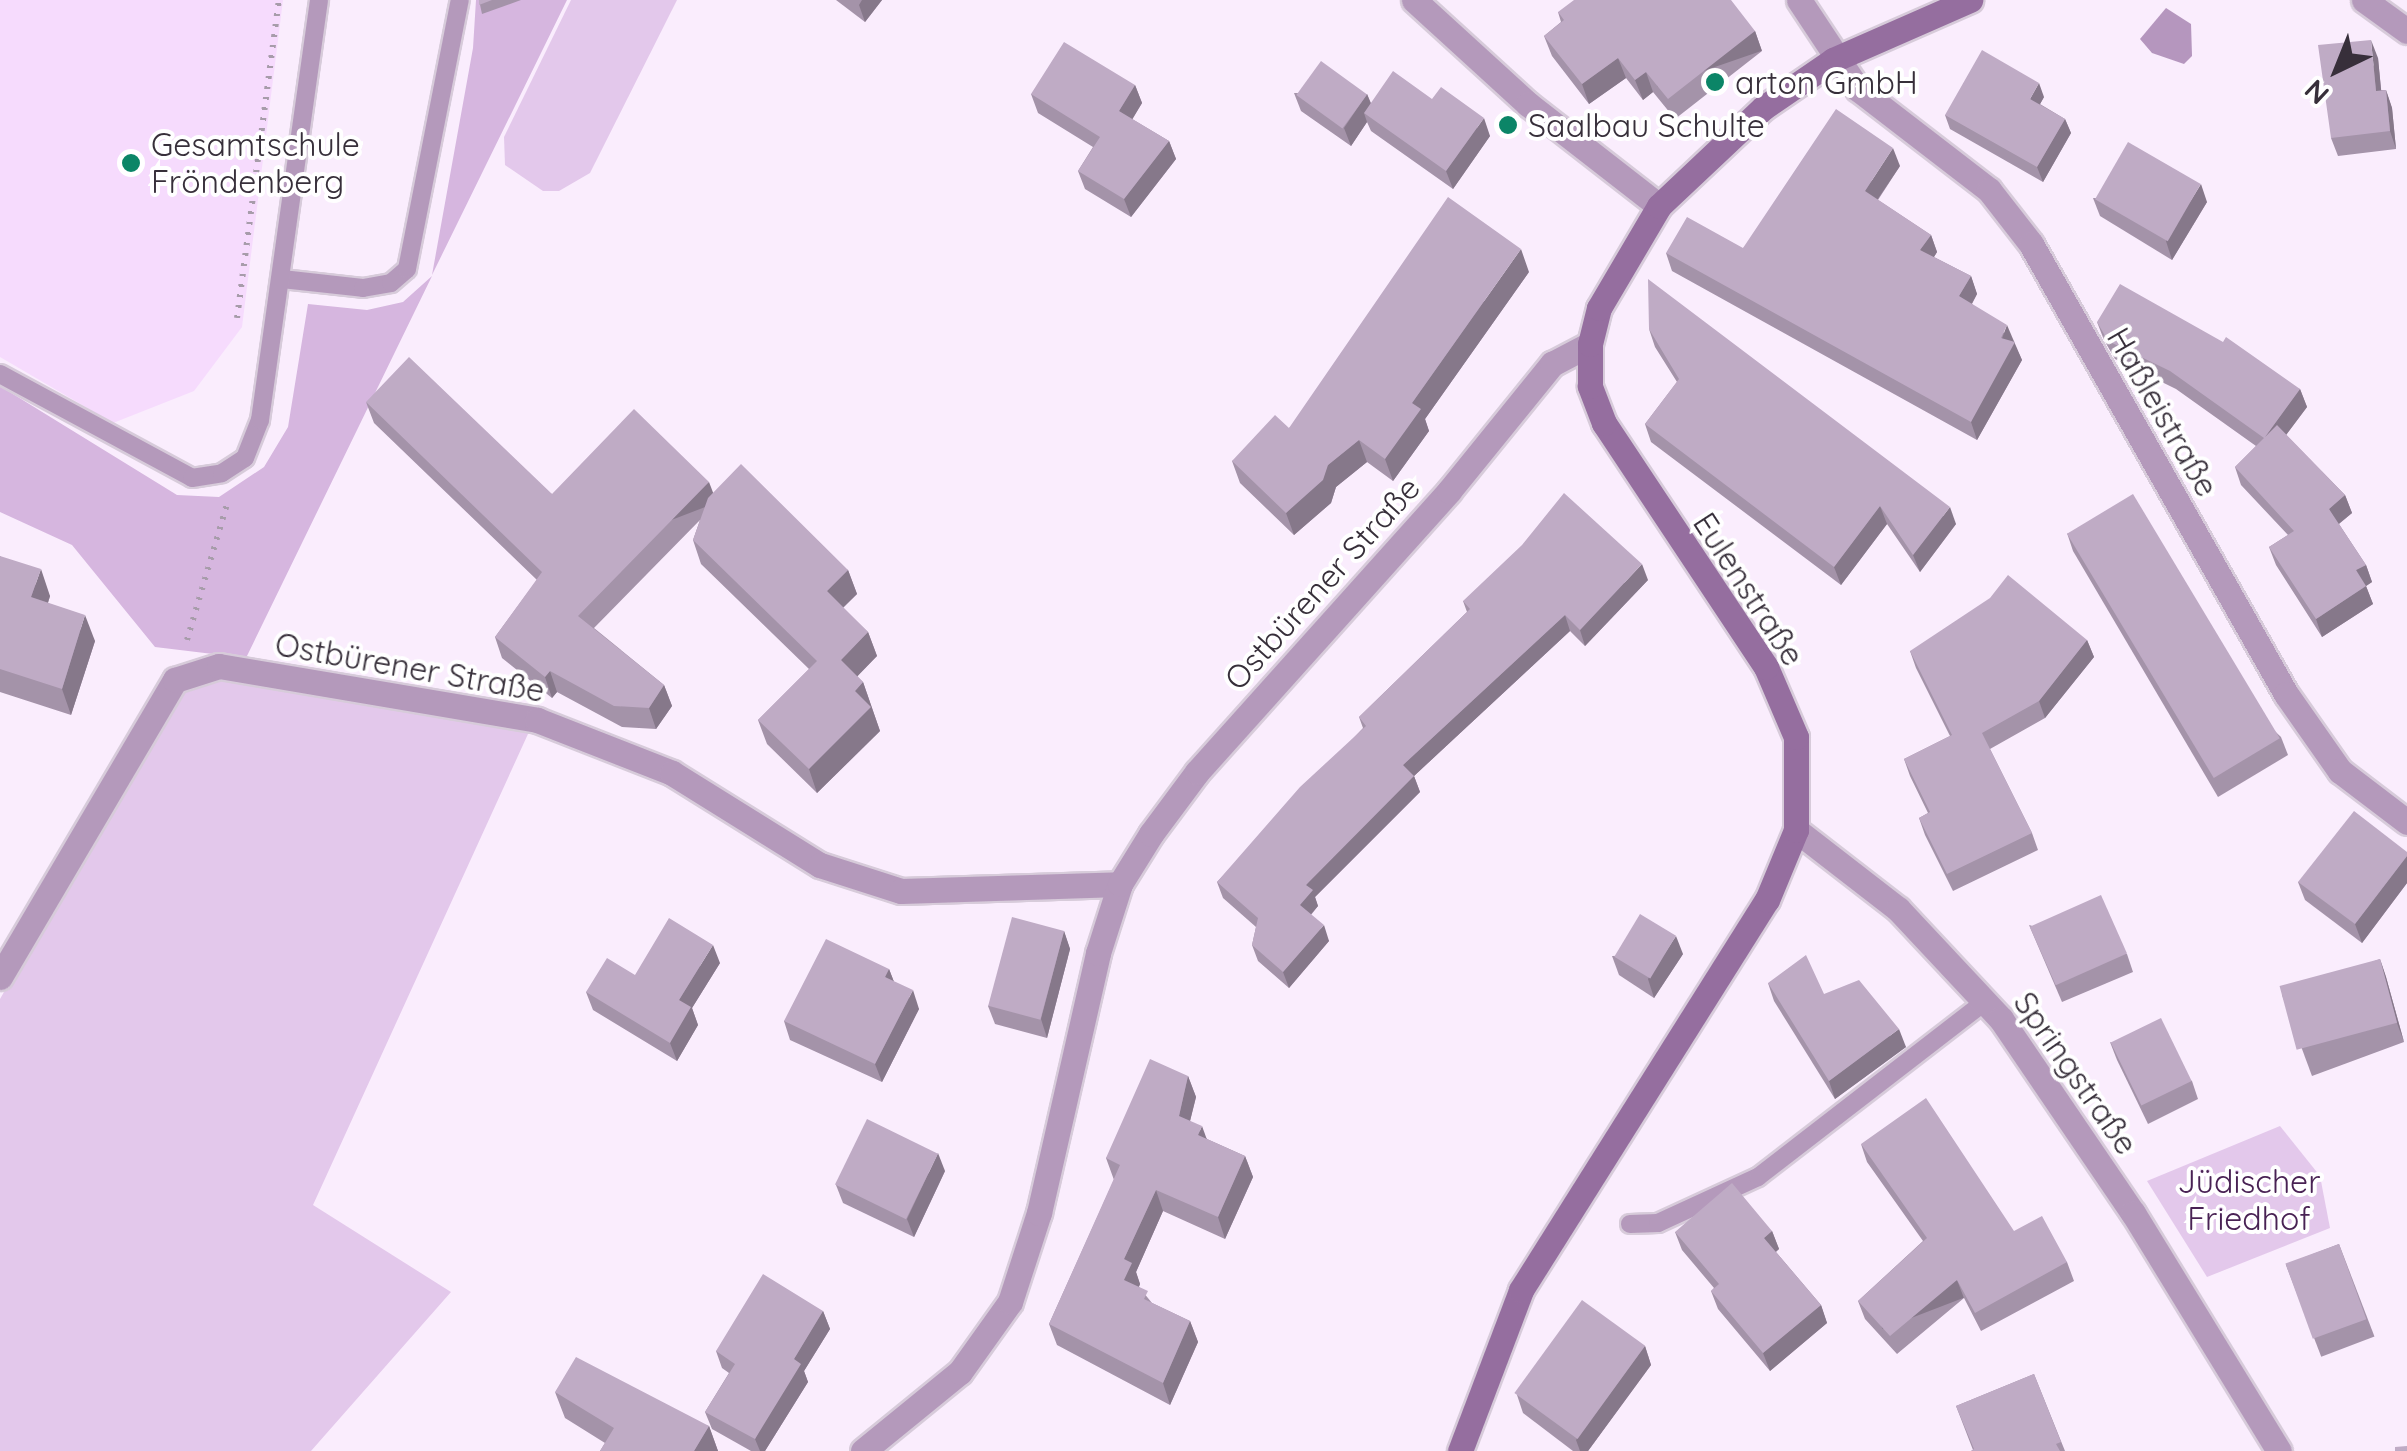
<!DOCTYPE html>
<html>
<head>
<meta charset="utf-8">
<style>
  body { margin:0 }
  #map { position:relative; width:2407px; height:1451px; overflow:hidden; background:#faedfd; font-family:Quicksand,sans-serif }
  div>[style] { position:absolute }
  .built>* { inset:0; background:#f6dbfd }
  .green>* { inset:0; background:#e3c8eb }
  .forest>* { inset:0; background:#d6b6df }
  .water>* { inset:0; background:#b596be }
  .path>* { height:6px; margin-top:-3px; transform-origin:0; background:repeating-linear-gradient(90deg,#a79caa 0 2.5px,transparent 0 10.5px) }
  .roads { filter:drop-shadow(2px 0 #d7cbda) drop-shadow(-2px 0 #d7cbda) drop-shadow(0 2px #d7cbda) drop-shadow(0 -2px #d7cbda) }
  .service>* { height:18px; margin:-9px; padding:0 9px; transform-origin:9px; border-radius:9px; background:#b499bb }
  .minor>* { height:25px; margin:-12.5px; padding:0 12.5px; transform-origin:12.5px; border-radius:12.5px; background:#b499bb }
  .secondary>* { height:25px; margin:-12.5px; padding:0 12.5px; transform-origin:12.5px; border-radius:12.5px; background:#956e9f }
  .wall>* { inset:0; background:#a493a9; transform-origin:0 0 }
  .shaded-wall>* { inset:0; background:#86788a; transform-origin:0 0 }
  .building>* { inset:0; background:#bfabc5; transform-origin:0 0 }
  .dots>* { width:28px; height:28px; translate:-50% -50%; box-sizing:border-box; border:5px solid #fff; border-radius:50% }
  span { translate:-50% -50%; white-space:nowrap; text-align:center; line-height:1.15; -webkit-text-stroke:8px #fff; paint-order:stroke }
  .poi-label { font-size:32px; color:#372f3a }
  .left { translate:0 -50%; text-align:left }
  .street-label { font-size:32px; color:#372f3a }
  .park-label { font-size:32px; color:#492254 }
  .north { position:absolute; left:2287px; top:20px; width:100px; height:100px; -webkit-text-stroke:8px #fff; paint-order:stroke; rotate:223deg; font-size:28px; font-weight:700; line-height:40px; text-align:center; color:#372f3a }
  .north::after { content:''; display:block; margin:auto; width:35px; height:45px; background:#372f3a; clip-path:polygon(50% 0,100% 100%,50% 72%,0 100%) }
</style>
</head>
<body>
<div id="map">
  <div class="built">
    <div style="clip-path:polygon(0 0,283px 0,242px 327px,194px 391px,113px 423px,0 357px)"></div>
  </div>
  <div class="green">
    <div style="clip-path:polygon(571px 0,677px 0,590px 173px,559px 191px,543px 191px,505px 165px,504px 137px)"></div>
    <div style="clip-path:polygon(212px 676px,533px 723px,313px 1205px,451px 1292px,311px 1451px,0 1451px,0 999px,178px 689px)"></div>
    <div style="clip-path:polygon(2280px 1126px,2320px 1176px,2330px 1228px,2207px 1277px,2147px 1181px)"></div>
  </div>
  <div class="forest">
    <div style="clip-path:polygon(476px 0,567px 0,432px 275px,473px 48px)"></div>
    <div style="clip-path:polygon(432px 276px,246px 658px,155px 647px,72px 545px,0 512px,0 386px,177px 495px,219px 497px,264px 467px,288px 427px,308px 304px,367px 310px,403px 302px)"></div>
  </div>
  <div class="water">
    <div style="clip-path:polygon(2166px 8px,2191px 24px,2192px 56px,2184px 64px,2152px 53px,2140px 39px)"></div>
  </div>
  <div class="path">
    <div style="left:237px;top:318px;width:321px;rotate:-82.5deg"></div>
    <div style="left:187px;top:640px;width:142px;rotate:-73.6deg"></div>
  </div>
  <div class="roads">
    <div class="service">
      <div style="left:282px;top:279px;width:81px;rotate:6.3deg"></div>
      <div style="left:363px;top:288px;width:28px;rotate:-10deg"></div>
      <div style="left:391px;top:283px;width:21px;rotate:-41deg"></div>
      <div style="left:407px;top:269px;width:274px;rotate:-78.9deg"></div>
      <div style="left:0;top:374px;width:218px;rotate:28.4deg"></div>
      <div style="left:192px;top:478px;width:30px;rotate:-9deg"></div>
      <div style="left:222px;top:473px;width:27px;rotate:-33deg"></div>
      <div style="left:245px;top:458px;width:41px;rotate:-68.5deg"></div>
      <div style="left:260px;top:420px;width:424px;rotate:-82deg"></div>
      <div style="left:1630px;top:1224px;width:28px;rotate:-2deg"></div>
      <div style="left:1658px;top:1223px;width:110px;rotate:-24.7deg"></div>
      <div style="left:1758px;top:1177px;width:288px;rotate:-37.7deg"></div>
    </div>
    <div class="minor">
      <div style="left:1414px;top:0;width:154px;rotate:42.4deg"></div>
      <div style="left:1528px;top:104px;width:166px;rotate:37.9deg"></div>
      <div style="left:1799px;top:0;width:107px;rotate:56.5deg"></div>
      <div style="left:1858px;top:89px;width:165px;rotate:37.6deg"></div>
      <div style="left:1989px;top:190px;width:68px;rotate:52.1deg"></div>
      <div style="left:2031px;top:244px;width:517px;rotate:60.46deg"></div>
      <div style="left:2286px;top:694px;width:94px;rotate:55deg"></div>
      <div style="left:2340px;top:771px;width:84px;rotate:37.3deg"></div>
      <div style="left:2364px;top:0;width:53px;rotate:35.8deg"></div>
      <div style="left:1796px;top:830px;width:129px;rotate:37.8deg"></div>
      <div style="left:1898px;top:909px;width:151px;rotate:46.9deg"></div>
      <div style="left:2001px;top:1019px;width:235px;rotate:55.8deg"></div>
      <div style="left:2133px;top:1213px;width:279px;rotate:58.5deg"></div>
      <div style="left:0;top:977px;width:345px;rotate:-59.5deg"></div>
      <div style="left:175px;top:680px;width:46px;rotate:-17.7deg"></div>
      <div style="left:219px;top:666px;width:323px;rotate:9.6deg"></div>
      <div style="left:537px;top:720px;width:145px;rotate:21.4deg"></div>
      <div style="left:672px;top:773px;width:174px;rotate:31.9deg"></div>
      <div style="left:820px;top:865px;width:85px;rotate:17.8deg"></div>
      <div style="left:901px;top:891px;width:219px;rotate:-1.8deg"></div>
      <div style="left:863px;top:1451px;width:125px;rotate:-39.2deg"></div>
      <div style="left:960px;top:1372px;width:86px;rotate:-54.5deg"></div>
      <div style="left:1010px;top:1302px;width:94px;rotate:-72deg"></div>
      <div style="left:1039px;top:1213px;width:267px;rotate:-77.2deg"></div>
      <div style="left:1098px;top:953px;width:72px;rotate:-72.3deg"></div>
      <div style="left:1120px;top:884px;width:59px;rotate:-58.2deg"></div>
      <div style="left:1151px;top:834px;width:77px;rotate:-53.4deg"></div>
      <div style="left:1197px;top:772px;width:377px;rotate:-48.1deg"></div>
      <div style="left:1449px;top:491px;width:164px;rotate:-51deg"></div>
      <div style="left:1552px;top:364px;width:43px;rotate:-27.8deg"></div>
    </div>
    <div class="secondary">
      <div style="left:1460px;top:1451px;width:172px;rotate:-69.2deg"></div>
      <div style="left:1521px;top:1290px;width:461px;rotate:-57.8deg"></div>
      <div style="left:1767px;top:900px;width:76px;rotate:-67.5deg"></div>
      <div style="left:1796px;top:830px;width:93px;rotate:-90deg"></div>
      <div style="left:1796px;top:737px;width:76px;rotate:-113.2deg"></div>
      <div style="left:1766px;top:667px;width:293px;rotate:-123.6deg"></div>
      <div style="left:1604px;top:423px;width:40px;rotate:-111deg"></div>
      <div style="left:1590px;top:386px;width:42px;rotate:-90deg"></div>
      <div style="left:1590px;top:344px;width:37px;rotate:-76deg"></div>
      <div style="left:1599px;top:308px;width:118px;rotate:-59.5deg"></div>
      <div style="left:1659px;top:206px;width:143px;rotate:-43.3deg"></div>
      <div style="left:1763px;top:108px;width:85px;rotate:-34.4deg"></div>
      <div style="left:1833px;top:60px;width:150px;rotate:-23.7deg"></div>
    </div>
  </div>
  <div class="wall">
    <div style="clip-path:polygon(479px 0,521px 0,482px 14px)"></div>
    <div style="clip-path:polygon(836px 0,882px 0,865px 22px)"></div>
    <div style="clip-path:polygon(1558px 12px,1755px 31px,1762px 51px,1675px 119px,1653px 92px,1643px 100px,1626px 78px,1589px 104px,1552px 56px,1544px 36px,1561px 22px)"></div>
    <div style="clip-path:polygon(2378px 58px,2381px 90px,2386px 90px,2392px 108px,2396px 149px,2338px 156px,2331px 138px)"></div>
    <div style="clip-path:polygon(1135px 85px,1142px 103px,1132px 119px,1169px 141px,1176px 159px,1131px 217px,1085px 189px,1078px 171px,1093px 147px,1038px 113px,1031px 94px)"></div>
    <div style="clip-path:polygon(1294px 93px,1367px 94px,1371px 103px,1432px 99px,1490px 136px,1453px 189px,1371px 131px,1367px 122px,1351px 146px,1301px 111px)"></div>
    <div style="clip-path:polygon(2044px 97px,2040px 104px,2065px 119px,2071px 133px,2043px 182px,1950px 129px,1945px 115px)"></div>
    <div style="clip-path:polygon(1900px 166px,1878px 200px,1931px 235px,1937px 252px,1934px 257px,1971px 276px,1977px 294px,1972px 304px,2013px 341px,2022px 360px,1977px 440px,1672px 271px,1666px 253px,1743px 248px)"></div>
    <div style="clip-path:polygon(2093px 198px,2207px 202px,2172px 260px,2100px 216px)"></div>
    <div style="clip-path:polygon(1529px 272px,1425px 419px,1429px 431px,1393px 481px,1367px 462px,1336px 487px,1331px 503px,1294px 535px,1240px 483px,1232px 461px,1289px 428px)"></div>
    <div style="clip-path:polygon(2097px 322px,2300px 389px,2307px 407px,2286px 435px,2345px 495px,2352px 513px,2339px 524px,2366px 565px,2372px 582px,2366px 586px,2373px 604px,2322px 637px,2276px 565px,2269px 547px,2288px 535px,2241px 485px,2235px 467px,2256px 446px,2176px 389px,2115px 359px,2104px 340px)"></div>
    <div style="clip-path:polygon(1649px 329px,1956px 524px,1920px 572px,1887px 524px,1841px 585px,1651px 442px,1645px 424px,1677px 382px,1655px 347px)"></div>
    <div style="clip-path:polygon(366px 402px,552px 494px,713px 493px,848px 570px,857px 594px,843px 608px,868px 632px,877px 656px,857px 676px,863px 682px,880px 731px,817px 793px,767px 744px,758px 720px,809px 669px,701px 564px,693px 540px,700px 520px,594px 628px,664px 685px,672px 706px,656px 729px,622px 727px,557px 692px,552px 698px,502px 658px,495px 637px,537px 580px,374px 423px)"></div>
    <div style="clip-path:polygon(2067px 533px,2281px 737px,2288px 755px,2218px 797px,2073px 551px)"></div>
    <div style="clip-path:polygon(0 556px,50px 596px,48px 603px,95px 641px,71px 715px,0 692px)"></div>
    <div style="clip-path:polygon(1648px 580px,1585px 646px,1570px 631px,1414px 776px,1420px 792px,1315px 897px,1318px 906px,1311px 915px,1329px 941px,1289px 988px,1258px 961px,1252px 945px,1256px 927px,1223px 898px,1217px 882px,1363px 728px,1359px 717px,1467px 612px,1463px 601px)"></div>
    <div style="clip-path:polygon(2087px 640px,2094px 657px,2045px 718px,1990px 749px,2032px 833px,2038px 850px,1953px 891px,1925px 835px,1919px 818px,1928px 813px,1910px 776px,1904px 759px,1950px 736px,1916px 668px,1910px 651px)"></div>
    <div style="clip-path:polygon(2407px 852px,2407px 883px,2362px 943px,2305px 900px,2298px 882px)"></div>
    <div style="clip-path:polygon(2029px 925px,2127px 954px,2133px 972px,2062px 1002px)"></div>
    <div style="clip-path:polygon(1064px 931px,1070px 949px,1047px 1038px,995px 1024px,988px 1006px)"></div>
    <div style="clip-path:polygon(1683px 954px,1654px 998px,1619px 975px,1612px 956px)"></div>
    <div style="clip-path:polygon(2380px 959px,2386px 977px,2404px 1042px,2312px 1076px,2282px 995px)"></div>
    <div style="clip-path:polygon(720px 963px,692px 1008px,698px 1025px,677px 1061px,593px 1010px,586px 992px,635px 975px)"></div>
    <div style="clip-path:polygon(889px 969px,894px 982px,919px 1009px,882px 1082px,790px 1040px,784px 1021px)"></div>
    <div style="clip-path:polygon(1768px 983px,1824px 994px,1906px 1047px,1835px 1099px,1774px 1001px)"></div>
    <div style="clip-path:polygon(2110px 1042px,2192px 1081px,2198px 1099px,2148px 1124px,2117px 1060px)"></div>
    <div style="clip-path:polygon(1188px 1076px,1196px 1097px,1190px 1121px,1207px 1139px,1245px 1156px,1253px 1177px,1225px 1239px,1163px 1211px,1136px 1272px,1140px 1284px,1139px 1287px,1152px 1303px,1190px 1321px,1198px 1342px,1170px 1405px,1057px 1345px,1049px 1324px,1114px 1180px,1106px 1158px)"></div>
    <div style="clip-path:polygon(1861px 1144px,2067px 1262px,2074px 1281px,1981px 1331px,1964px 1298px,1897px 1354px,1865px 1319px,1858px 1301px,1923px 1241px,1867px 1162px)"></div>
    <div style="clip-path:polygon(945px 1171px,914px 1237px,843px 1203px,836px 1185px)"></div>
    <div style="clip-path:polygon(1772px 1231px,1779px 1249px,1776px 1252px,1821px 1305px,1827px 1323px,1770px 1371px,1718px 1309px,1711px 1291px,1714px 1288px,1682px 1250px,1675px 1232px)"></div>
    <div style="left:2339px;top:1244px;width:99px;height:57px;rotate:69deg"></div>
    <div style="clip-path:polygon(823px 1311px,830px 1329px,804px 1371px,808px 1382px,765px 1451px,751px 1451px,712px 1429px,705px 1412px,729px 1373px,722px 1368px,716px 1351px)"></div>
    <div style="clip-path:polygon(1645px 1346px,1651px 1365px,1588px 1451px,1573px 1451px,1523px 1413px,1517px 1395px)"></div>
    <div style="clip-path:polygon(2034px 1374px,2065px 1451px,1971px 1451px,1973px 1450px,1956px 1406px)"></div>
    <div style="clip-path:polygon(555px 1392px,709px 1426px,718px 1451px,600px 1451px,605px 1443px,565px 1418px)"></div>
  </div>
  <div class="shaded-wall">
    <div style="clip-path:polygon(862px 0,882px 0,865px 22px,859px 5px)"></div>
    <div style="left:1755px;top:31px;width:21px;height:110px;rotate:71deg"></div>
    <div style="clip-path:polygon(2371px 40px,2378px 58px,2383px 109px,2376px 91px)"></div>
    <div style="clip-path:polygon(1618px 58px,1626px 78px,1589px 104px,1582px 84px)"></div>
    <div style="clip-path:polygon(1646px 72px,1653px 92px,1643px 100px,1635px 80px)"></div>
    <div style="clip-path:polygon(2039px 83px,2044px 97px,2035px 113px,2030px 99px)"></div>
    <div style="clip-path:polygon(1135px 85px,1142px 103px,1126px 130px,1119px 111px)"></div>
    <div style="clip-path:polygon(2386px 90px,2392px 108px,2396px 149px,2390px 131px)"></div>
    <div style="clip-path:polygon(1367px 94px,1374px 112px,1364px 113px,1367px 122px,1351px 146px,1344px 128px)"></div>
    <div style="clip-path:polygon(1484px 118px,1490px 136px,1453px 189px,1446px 171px)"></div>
    <div style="clip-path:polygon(2065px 119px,2071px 133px,2043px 182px,2037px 167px)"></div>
    <div style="clip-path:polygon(1169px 141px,1176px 159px,1131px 217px,1124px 199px)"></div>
    <div style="clip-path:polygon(1893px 148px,1900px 166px,1871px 209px,1865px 191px)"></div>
    <div style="clip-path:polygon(2201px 184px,2207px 202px,2172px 260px,2166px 241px)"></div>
    <div style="clip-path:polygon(1931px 235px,1937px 252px,1927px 268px,1920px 250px)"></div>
    <div style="clip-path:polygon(1521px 249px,1529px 272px,1425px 419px,1429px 431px,1393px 481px,1385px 459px,1412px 403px)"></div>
    <div style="clip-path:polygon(1971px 276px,1977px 294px,1966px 314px,1959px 296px)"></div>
    <div style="clip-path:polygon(2007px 325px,2022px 360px,1977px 440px,1971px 422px)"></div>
    <div style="clip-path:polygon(2300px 389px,2307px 407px,2271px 455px,2265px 437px)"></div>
    <div style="clip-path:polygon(1359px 440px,1367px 462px,1336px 487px,1331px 503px,1294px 535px,1286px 513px,1328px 465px)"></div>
    <div style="left:709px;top:482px;width:22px;height:187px;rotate:69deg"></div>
    <div style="clip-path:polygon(2345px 495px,2352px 513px,2336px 526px,2329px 509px)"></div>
    <div style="clip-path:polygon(1880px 506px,1887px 524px,1841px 585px,1834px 567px)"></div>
    <div style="clip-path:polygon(1950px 507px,1956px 524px,1920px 572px,1913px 555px)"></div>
    <div style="clip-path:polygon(1642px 564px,1648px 580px,1585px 646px,1580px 630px)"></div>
    <div style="clip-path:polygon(2366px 565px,2372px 582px,2363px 588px,2356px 570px)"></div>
    <div style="clip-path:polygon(41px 569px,50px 596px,41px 624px,31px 597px)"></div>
    <div style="clip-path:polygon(848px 570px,857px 594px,835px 615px,827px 591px)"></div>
    <div style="clip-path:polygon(2366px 586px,2373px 604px,2322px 637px,2316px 619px)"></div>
    <div style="clip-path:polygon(85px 615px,95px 641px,71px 715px,62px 689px)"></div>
    <div style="clip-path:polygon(1565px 615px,1570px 631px,1414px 776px,1420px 792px,1315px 897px,1318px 906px,1305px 921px,1300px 905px,1306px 885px,1403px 765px)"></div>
    <div style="clip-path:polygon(868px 632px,877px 656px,850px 684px,841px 660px)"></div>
    <div style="clip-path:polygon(2087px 640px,2094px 657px,2045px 718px,2039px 701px)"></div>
    <div style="clip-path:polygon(550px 671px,557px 692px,552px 698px,545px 677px)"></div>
    <div style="clip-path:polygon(863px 682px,880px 731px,817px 793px,809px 769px,855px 691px)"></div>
    <div style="clip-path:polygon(664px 685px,672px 706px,656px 729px,649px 708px)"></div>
    <div style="clip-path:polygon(2407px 856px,2407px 883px,2362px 943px,2355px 924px)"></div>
    <div style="clip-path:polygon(1324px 925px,1329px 941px,1289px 988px,1283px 972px)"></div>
    <div style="clip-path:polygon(1064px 931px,1070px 949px,1047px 1038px,1041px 1019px)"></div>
    <div style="clip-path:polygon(1676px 936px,1683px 954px,1654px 998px,1648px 979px)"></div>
    <div style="clip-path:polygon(713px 945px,720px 963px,692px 1008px,698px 1025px,677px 1061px,670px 1043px,679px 1000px)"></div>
    <div style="clip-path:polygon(2380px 959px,2386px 977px,2404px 1042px,2397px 1023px)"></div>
    <div style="clip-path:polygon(889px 969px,896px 987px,885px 977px)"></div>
    <div style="clip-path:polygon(913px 990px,919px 1009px,882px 1082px,875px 1064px)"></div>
    <div style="clip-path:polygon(1899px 1029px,1906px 1047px,1835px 1099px,1829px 1081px)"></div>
    <div style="clip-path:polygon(1188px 1076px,1196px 1097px,1186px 1137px,1179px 1116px)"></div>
    <div style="clip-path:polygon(1202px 1126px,1210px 1148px,1198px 1135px)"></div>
    <div style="clip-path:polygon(938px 1153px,945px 1171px,914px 1237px,907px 1219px)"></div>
    <div style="clip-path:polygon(1245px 1156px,1253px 1177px,1225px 1239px,1218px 1217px)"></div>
    <div style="clip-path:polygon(1156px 1190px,1163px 1211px,1136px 1272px,1140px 1284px,1132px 1302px,1124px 1280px,1124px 1259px)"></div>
    <div style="clip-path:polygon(1772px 1231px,1779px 1249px,1770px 1256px,1764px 1238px)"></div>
    <div style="left:1957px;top:1280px;width:19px;height:87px;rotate:69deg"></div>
    <div style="clip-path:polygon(1821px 1305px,1827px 1323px,1770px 1371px,1763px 1353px)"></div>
    <div style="clip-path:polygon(823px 1311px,830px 1329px,804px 1371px,808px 1382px,765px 1451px,760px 1451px,755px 1439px,794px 1359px)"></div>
    <div style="clip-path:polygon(1190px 1321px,1198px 1342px,1170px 1405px,1163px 1383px)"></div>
    <div style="clip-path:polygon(1645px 1346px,1651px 1365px,1588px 1451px,1580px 1451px,1576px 1440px)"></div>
    <div style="clip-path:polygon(709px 1426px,718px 1451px,694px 1451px)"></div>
  </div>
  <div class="building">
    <div style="clip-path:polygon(479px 0,492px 0,479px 5px)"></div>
    <div style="clip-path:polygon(1574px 0,1731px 0,1755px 31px,1668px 99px,1646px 72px,1635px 80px,1618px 58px,1582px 84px,1544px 36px,1564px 20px,1558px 12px)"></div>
    <div style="clip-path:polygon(2371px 40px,2376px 91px,2386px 90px,2390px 131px,2331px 138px,2318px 45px)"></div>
    <div style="clip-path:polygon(1064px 42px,1135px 85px,1119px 111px,1169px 141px,1124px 199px,1078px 171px,1100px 137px,1031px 94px)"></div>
    <div style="clip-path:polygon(1982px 50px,2039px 83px,2030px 99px,2065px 119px,2037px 167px,1945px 115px)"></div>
    <div style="left:1321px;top:61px;width:57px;height:42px;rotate:36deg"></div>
    <div style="clip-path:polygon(1393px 71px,1432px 99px,1441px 87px,1484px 118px,1446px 171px,1364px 113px)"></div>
    <div style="clip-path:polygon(1836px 109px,1893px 148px,1865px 191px,1931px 235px,1920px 250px,1971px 276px,1959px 296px,2007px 325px,2001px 338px,2015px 342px,1971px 422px,1666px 253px,1687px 217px,1743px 248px)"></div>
    <div style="left:2128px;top:142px;width:84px;height:66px;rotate:30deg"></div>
    <div style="clip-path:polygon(1448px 197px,1521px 249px,1412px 403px,1421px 409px,1385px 459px,1359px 440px,1328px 465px,1323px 480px,1286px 513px,1232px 461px,1275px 415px,1289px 428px)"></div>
    <div style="clip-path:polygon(1648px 279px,1950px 507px,1913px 555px,1880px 506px,1834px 567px,1645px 424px,1679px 379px,1649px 329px)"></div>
    <div style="clip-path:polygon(2120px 284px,2223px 342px,2226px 337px,2300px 389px,2265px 437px,2277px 425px,2345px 495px,2329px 509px,2366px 565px,2356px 570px,2366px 586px,2316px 619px,2269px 547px,2294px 531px,2235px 467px,2264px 438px,2170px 371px,2108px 341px,2097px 322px)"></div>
    <div style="clip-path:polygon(409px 357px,552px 494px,634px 409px,709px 482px,578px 616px,664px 685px,649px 708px,614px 706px,550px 671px,545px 677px,495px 637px,542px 572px,366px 402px)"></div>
    <div style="clip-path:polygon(741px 464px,848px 570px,827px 591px,868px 632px,841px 660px,863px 682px,855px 691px,871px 707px,809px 769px,758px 720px,817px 661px,693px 540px,708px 498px)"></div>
    <div style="clip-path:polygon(1564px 493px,1642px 564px,1580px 630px,1565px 615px,1403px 765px,1414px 776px,1306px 885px,1313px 890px,1300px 905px,1324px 925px,1283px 972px,1252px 945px,1258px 918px,1217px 882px,1300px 787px,1366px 726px,1359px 717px,1470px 609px,1463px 601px,1522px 545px)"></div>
    <div style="left:2133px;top:494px;width:285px;height:77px;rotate:59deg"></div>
    <div style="clip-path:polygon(0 556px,41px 569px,31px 597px,85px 615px,62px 689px,0 669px)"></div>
    <div style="clip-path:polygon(2008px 575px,2087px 640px,2039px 701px,1982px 733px,2032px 833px,1947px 874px,1919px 818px,1930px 812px,1904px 759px,1952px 735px,1910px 651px,1990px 598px)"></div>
    <div style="clip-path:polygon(2354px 811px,2407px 852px,2407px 856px,2355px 924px,2298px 882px)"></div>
    <div style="left:2101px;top:895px;width:64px;height:78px;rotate:66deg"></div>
    <div style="left:1640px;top:914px;width:42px;height:50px;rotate:31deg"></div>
    <div style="left:1012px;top:917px;width:54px;height:92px;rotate:15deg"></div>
    <div style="clip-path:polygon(669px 918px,713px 945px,679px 1000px,691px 1007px,670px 1043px,586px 992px,607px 958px,635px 975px)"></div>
    <div style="clip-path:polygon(826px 939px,889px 969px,885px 977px,913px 990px,875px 1064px,784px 1021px)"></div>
    <div style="clip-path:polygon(1806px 955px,1824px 994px,1859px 980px,1899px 1029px,1829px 1081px,1768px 983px)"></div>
    <div style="left:2380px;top:959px;width:66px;height:104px;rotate:75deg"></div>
    <div style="left:2161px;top:1018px;width:70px;height:56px;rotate:64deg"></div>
    <div style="clip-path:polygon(1150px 1059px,1188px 1076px,1179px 1116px,1202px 1126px,1198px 1135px,1245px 1156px,1218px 1217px,1156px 1190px,1124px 1259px,1132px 1263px,1124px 1280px,1148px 1291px,1144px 1299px,1190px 1321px,1163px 1383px,1049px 1324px,1120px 1165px,1106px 1158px)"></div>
    <div style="clip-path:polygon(1926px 1098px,2014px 1231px,2042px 1216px,2067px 1262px,1975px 1313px,1957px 1280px,1890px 1336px,1858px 1301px,1927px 1238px,1861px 1144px)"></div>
    <div style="left:867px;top:1119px;width:79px;height:73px;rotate:26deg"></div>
    <div style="clip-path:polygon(1732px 1183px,1772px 1231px,1764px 1238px,1821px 1305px,1763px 1353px,1711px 1291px,1719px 1284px,1675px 1232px)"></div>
    <div style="left:2339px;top:1244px;width:80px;height:57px;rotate:70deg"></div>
    <div style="clip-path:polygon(763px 1274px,823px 1311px,794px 1359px,801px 1364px,755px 1439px,705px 1412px,735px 1364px,716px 1351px)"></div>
    <div style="left:1582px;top:1300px;width:78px;height:115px;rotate:36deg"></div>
    <div style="clip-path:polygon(576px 1357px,709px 1426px,694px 1451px,600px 1451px,614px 1428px,555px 1392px)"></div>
    <div style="clip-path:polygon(2034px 1374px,2061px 1442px,2056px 1444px,2060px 1451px,1971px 1451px,1974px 1449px,1956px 1406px)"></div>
    <div style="clip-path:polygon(2407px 1446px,2407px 1451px,2395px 1451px,2395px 1447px)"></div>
  </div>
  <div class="dots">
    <div style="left:1715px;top:82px;background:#0b8567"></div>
    <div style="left:1508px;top:125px;background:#0b8567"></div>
    <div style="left:131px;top:163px;background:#0b8567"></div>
  </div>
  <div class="poi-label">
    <span class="left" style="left:1735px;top:82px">arton GmbH</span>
    <span class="left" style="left:1528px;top:125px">Saalbau Schulte</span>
    <span class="left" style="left:151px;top:163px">Gesamtschule<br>Fröndenberg</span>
  </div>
  <div class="street-label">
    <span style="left:2163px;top:412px;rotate:60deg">Haßleistraße</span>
    <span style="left:1322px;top:583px;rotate:-48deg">Ostbürener Straße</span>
    <span style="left:1749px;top:589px;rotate:57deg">Eulenstraße</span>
    <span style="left:410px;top:667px;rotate:10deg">Ostbürener Straße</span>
    <span style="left:2076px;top:1073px;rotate:55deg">Springstraße</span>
  </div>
  <div class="park-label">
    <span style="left:2249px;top:1200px">Jüdischer<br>Friedhof</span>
  </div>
  <div class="north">N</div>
</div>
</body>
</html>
